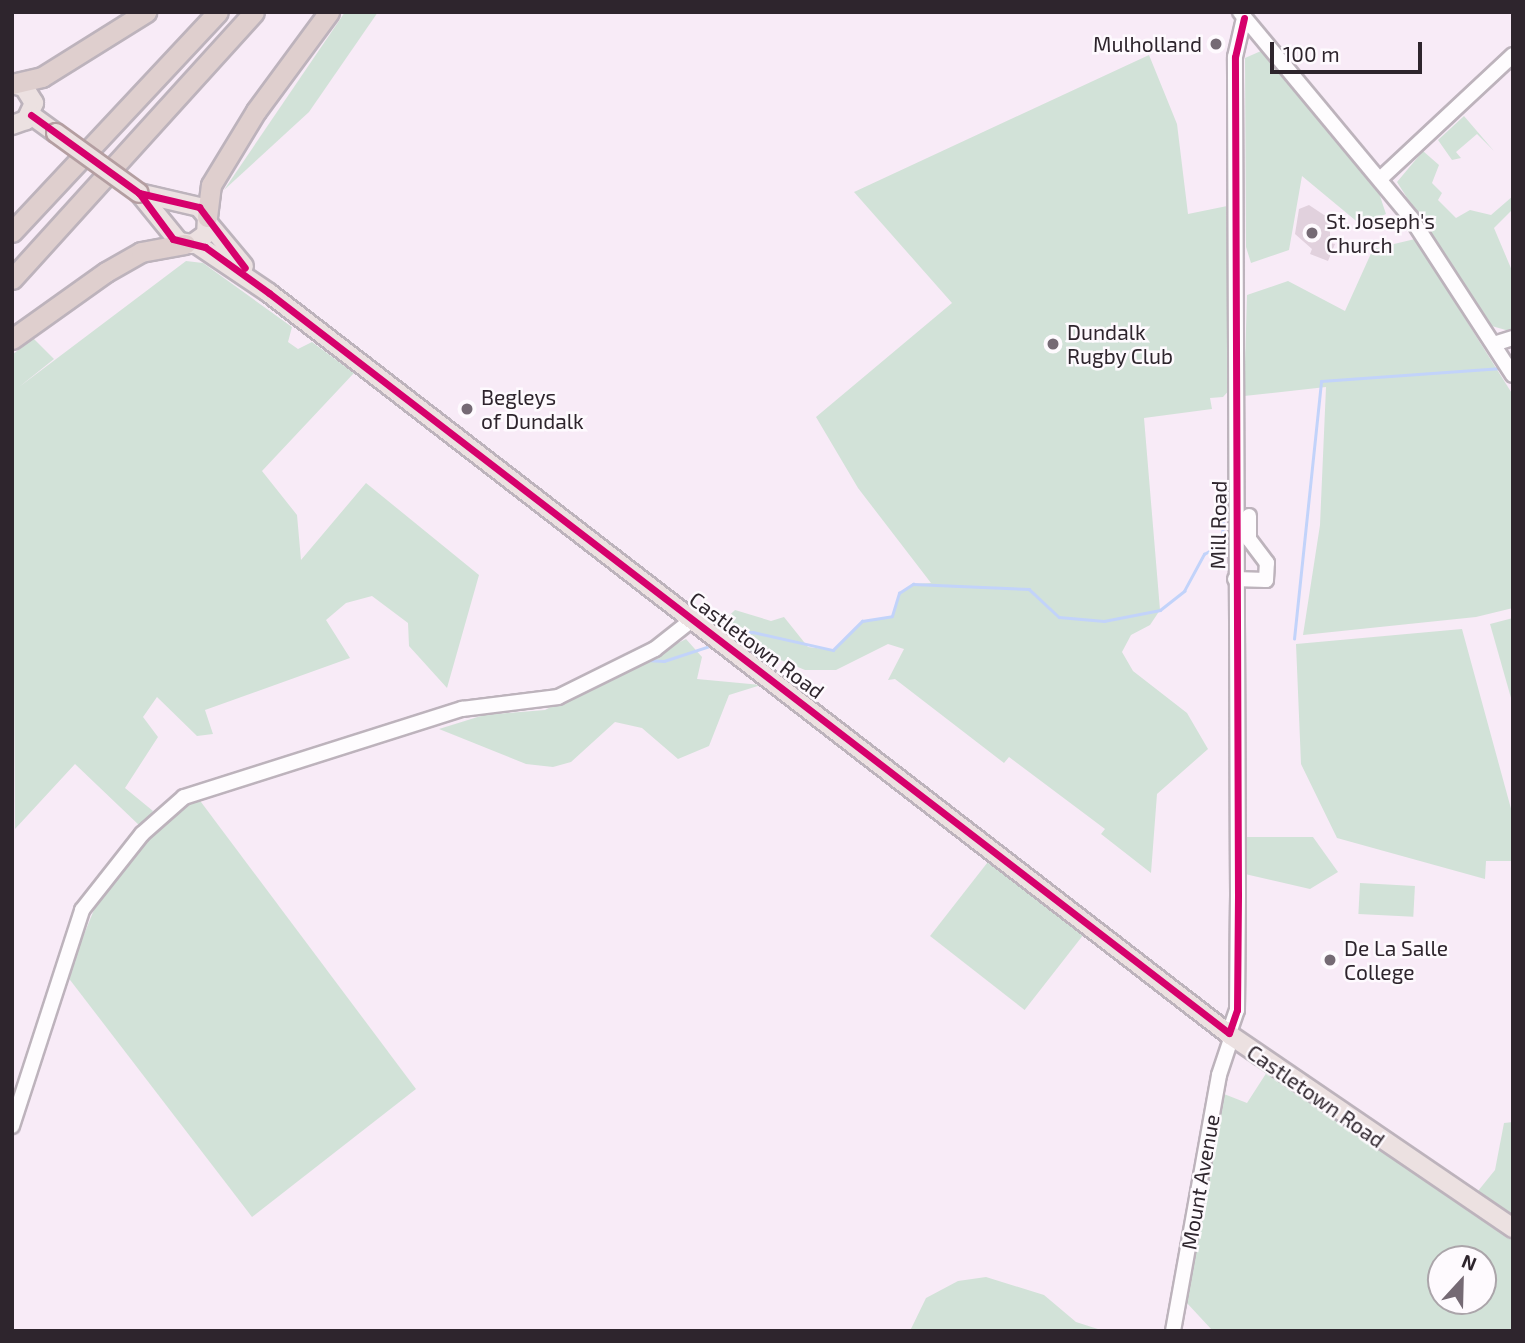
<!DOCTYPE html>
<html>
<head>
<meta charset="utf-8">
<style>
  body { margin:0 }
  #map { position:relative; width:1525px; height:1343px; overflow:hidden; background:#f8ebf7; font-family:"Exo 2",sans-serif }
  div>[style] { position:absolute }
  .green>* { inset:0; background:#d2e2d8; transform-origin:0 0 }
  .stream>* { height:2.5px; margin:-1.25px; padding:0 1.25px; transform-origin:1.25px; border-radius:1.25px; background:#c2d3fa }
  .building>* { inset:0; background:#e1d1dd }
  .roads { filter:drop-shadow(2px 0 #bdb3bc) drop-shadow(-2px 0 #bdb3bc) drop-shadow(0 2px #bdb3bc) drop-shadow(0 -2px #bdb3bc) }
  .minor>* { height:14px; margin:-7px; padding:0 7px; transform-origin:7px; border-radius:7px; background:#fefcfe }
  .major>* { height:18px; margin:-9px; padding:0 9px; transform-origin:9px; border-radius:9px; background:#ece1e1 }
  .highway>* { height:19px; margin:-9.5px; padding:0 9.5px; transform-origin:9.5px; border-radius:9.5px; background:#dfcfce }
  .bridges { filter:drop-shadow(2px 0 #b49ea1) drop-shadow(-2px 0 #b49ea1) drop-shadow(0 2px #b49ea1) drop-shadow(0 -2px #b49ea1) }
  .major-bridge>* { height:18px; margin:-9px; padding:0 9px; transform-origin:9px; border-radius:9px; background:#ece1e1 }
  .cycleway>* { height:7px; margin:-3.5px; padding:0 3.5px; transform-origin:3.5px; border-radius:3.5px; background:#d6006c }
  .dots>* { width:19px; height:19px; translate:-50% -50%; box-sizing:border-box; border:4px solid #fefafe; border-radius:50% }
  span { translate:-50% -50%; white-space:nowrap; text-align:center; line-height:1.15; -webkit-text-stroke:5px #fefafe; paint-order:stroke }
  .poi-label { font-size:21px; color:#2e252d }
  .right { translate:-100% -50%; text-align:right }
  .left { translate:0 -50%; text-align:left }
  .street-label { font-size:21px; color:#2e252d }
  .frame { position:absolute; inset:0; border:14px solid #2e252d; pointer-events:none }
  .north { position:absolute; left:1427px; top:1245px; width:70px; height:70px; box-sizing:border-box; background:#fefafe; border:2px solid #aba5aa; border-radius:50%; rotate:22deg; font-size:19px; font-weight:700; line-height:28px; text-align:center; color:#2e252d }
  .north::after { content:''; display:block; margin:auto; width:24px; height:32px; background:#756a74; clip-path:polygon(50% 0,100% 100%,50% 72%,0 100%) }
  .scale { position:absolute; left:1270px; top:42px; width:152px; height:32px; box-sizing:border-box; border:4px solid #2e252d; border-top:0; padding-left:9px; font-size:21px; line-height:24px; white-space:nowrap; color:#2e252d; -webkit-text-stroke:5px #fefafe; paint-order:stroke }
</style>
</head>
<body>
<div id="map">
  <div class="green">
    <div style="clip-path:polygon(345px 12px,378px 12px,309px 112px,224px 190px)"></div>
    <div style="clip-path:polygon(1261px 51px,1377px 187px,1386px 214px,1361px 225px,1302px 176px,1289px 250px,1251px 263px,1246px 247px,1245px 58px)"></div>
    <div style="clip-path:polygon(1149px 55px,1177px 124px,1188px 214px,1232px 205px,1233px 386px,1223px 397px,1210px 398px,1212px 409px,1144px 418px,1160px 610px,1150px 625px,1131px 635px,1122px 652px,1133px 671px,1187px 713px,1208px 749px,1157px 794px,1151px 873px,1101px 834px,1105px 829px,1009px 757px,1004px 763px,895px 679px,888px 680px,904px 649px,888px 644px,836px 670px,805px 670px,771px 656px,763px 664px,715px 629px,735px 610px,771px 621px,784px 617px,808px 647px,833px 650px,862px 621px,892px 616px,899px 593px,913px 584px,931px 583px,858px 488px,816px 417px,952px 303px,854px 192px)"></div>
    <div style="clip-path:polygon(1464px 116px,1494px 151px,1477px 134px,1456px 152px,1461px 158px,1452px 160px,1438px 140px)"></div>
    <div style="clip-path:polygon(1423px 151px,1439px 165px,1432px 183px,1442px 193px,1438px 200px,1456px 218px,1470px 210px,1491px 215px,1513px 196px,1513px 209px,1494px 228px,1513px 273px,1513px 332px,1488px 325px,1397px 182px)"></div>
    <div style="clip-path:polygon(1415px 239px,1513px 395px,1513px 608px,1476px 617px,1303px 635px,1320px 525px,1326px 387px,1244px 396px,1247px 295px,1288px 281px,1345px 311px,1373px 249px)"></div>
    <div style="clip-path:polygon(186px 261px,203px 263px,292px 327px,288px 342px,298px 349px,312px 342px,354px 373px,262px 471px,297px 515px,301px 560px,366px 483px,479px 575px,447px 688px,409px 646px,408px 623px,372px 596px,346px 603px,326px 620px,350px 658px,205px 710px,213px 734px,197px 736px,157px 697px,143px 717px,158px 737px,125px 788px,153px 811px,141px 827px,75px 764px,15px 829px,12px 355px,33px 338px,54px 359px,19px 387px)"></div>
    <div style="clip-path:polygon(1513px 618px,1513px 705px,1490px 624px)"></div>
    <div style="clip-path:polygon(1462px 629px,1513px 816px,1513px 861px,1486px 861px,1485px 879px,1337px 838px,1301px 764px,1296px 644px)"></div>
    <div style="clip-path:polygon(686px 639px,702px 657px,697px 679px,761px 685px,729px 695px,709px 746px,678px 759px,642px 728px,615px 722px,571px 762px,553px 767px,526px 764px,439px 729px,484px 715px,545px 710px)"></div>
    <div style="clip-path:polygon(198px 798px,416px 1089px,252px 1217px,67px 976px,100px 895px,170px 815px)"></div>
    <div style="clip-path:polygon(1245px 837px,1313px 837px,1338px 872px,1310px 889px,1245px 874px)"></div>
    <div style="left:991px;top:858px;width:120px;height:99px;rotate:38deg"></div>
    <div style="left:1360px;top:883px;width:55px;height:31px;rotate:3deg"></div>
    <div style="clip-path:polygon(evenodd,1267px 1072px,1513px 1236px,1513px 1331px,1212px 1330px,1186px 1302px,1224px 1094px,1247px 1103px,1267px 1072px,1441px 1259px,1483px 1259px,1483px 1301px,1441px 1301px,1441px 1259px)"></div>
    <div style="clip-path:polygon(1513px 1122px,1513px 1219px,1474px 1196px,1495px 1170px,1504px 1123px)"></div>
    <div style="clip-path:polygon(986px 1277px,1044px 1295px,1076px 1322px,1104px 1331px,910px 1331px,926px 1298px,958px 1281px)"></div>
  </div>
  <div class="stream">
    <div style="left:725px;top:638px;width:14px;rotate:-30deg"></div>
    <div style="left:737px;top:631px;width:16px;rotate:4deg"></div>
    <div style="left:753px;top:632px;width:82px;rotate:12.7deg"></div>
    <div style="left:833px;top:650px;width:41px;rotate:-45deg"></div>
    <div style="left:862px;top:621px;width:30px;rotate:-9deg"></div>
    <div style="left:892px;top:616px;width:24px;rotate:-73deg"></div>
    <div style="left:899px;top:593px;width:17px;rotate:-33deg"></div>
    <div style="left:913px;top:584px;width:116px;rotate:2.5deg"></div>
    <div style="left:1029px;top:589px;width:41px;rotate:43deg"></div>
    <div style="left:1059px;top:617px;width:45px;rotate:5.1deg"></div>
    <div style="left:1104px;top:621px;width:57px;rotate:-11.1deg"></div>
    <div style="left:1160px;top:610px;width:31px;rotate:-38deg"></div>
    <div style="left:1184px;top:591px;width:42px;rotate:-61.6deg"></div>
    <div style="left:1204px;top:554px;width:21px;rotate:-29deg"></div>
    <div style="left:1222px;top:544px;width:32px;rotate:-88deg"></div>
    <div style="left:1294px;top:639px;width:259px;rotate:-84deg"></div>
    <div style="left:1321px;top:381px;width:181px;rotate:-4.1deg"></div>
    <div style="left:646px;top:660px;width:18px;rotate:3deg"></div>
    <div style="left:664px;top:661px;width:52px;rotate:-18.1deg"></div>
  </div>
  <div class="building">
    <div style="clip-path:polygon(1309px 205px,1330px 219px,1330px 243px,1335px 244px,1328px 261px,1310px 254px,1312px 249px,1295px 234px,1299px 209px)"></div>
  </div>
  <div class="roads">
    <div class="minor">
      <div style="left:1240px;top:12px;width:268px;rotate:50.3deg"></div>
      <div style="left:1411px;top:218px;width:187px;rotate:57deg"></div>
      <div style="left:1380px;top:179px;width:182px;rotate:-43deg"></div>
      <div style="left:1494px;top:344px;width:20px;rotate:-18deg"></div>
      <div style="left:1235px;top:579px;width:31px;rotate:2deg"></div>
      <div style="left:1266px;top:580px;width:17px;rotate:-87deg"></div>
      <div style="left:1267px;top:563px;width:30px;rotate:-127deg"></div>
      <div style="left:1249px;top:539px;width:23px;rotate:-90deg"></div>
      <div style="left:1229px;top:1033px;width:24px;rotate:-71deg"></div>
      <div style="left:1237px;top:1010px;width:116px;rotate:-89.5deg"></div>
      <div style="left:1238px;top:894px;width:837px;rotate:-90.21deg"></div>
      <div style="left:1235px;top:57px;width:40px;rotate:-77deg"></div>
      <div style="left:12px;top:1126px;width:227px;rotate:-72deg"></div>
      <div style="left:82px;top:910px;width:97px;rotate:-51.7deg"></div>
      <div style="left:142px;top:834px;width:56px;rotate:-41.4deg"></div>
      <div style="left:184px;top:797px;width:292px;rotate:-17.6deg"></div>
      <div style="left:462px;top:709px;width:97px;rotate:-7.1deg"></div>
      <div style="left:558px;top:697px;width:108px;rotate:-26.3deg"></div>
      <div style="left:655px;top:649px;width:48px;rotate:-38.3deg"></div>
      <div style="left:1173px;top:1331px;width:260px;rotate:-79.8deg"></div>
      <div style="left:1219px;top:1075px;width:41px;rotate:-71.6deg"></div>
    </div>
    <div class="major">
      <div style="left:12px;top:84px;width:12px;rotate:14deg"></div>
      <div style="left:24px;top:87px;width:19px;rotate:58deg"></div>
      <div style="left:34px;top:103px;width:19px;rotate:115deg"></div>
      <div style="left:26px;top:120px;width:15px;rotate:160deg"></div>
      <div style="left:31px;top:115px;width:31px;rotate:36deg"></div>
      <div style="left:139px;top:193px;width:62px;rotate:13.1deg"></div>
      <div style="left:199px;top:207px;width:13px;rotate:51deg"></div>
      <div style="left:207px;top:217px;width:17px;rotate:93deg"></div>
      <div style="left:206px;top:234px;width:17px;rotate:144deg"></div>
      <div style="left:192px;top:244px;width:13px;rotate:-171deg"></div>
      <div style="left:179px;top:242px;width:63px;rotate:-129.2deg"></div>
      <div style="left:208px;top:223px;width:56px;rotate:50.1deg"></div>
      <div style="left:195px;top:243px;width:89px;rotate:34deg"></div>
      <div style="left:269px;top:293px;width:1214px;rotate:37.67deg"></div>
      <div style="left:1230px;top:1035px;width:343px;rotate:34.3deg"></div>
    </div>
    <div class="highway">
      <div style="left:12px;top:84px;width:31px;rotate:-13deg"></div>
      <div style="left:42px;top:77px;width:123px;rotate:-32deg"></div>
      <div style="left:207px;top:217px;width:32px;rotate:-83deg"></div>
      <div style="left:211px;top:185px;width:87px;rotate:-58.7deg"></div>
      <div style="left:256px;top:111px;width:123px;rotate:-53.6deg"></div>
      <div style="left:12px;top:232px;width:301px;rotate:-46.9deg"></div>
      <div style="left:12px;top:279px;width:360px;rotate:-47.8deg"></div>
      <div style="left:12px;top:339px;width:115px;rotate:-35.5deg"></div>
      <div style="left:106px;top:272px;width:40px;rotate:-29.7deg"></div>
      <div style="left:141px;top:252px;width:45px;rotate:-10.3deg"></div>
    </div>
  </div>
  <div class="bridges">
    <div class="major-bridge">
      <div style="left:56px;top:133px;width:102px;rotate:35.9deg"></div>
    </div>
  </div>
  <div class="cycleway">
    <div style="left:31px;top:115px;width:133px;rotate:35.8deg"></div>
    <div style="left:139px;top:193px;width:57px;rotate:53.5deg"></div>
    <div style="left:173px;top:239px;width:33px;rotate:14deg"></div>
    <div style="left:205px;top:247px;width:79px;rotate:35.7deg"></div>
    <div style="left:269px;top:293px;width:1212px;rotate:37.63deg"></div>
    <div style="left:1229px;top:1033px;width:24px;rotate:-71deg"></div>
    <div style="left:1237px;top:1010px;width:116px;rotate:-89.5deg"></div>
    <div style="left:1238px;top:894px;width:837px;rotate:-90.21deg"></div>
    <div style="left:1235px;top:57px;width:40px;rotate:-77deg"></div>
    <div style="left:139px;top:193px;width:62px;rotate:13.1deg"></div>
    <div style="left:199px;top:207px;width:76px;rotate:53deg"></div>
  </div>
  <div class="dots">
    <div style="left:1216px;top:44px;background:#756a74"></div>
    <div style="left:1312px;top:233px;background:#756a74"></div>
    <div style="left:1053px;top:344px;background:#756a74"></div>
    <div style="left:467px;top:409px;background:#756a74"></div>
    <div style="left:1330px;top:960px;background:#756a74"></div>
  </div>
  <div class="poi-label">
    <span class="right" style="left:1202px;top:44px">Mulholland</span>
    <span class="left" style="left:1326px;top:233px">St. Joseph's<br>Church</span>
    <span class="left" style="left:1067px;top:344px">Dundalk<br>Rugby Club</span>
    <span class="left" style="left:481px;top:409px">Begleys<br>of Dundalk</span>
    <span class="left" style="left:1344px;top:960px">De La Salle<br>College</span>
  </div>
  <div class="street-label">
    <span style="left:1218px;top:525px;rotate:-89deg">Mill Road</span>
    <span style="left:757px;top:645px;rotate:37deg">Castletown Road</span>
    <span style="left:1316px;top:1096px;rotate:35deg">Castletown Road</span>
    <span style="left:1200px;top:1182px;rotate:-80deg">Mount Avenue</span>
  </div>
  <div class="frame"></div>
  <div class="north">N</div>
  <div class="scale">100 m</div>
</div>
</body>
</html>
